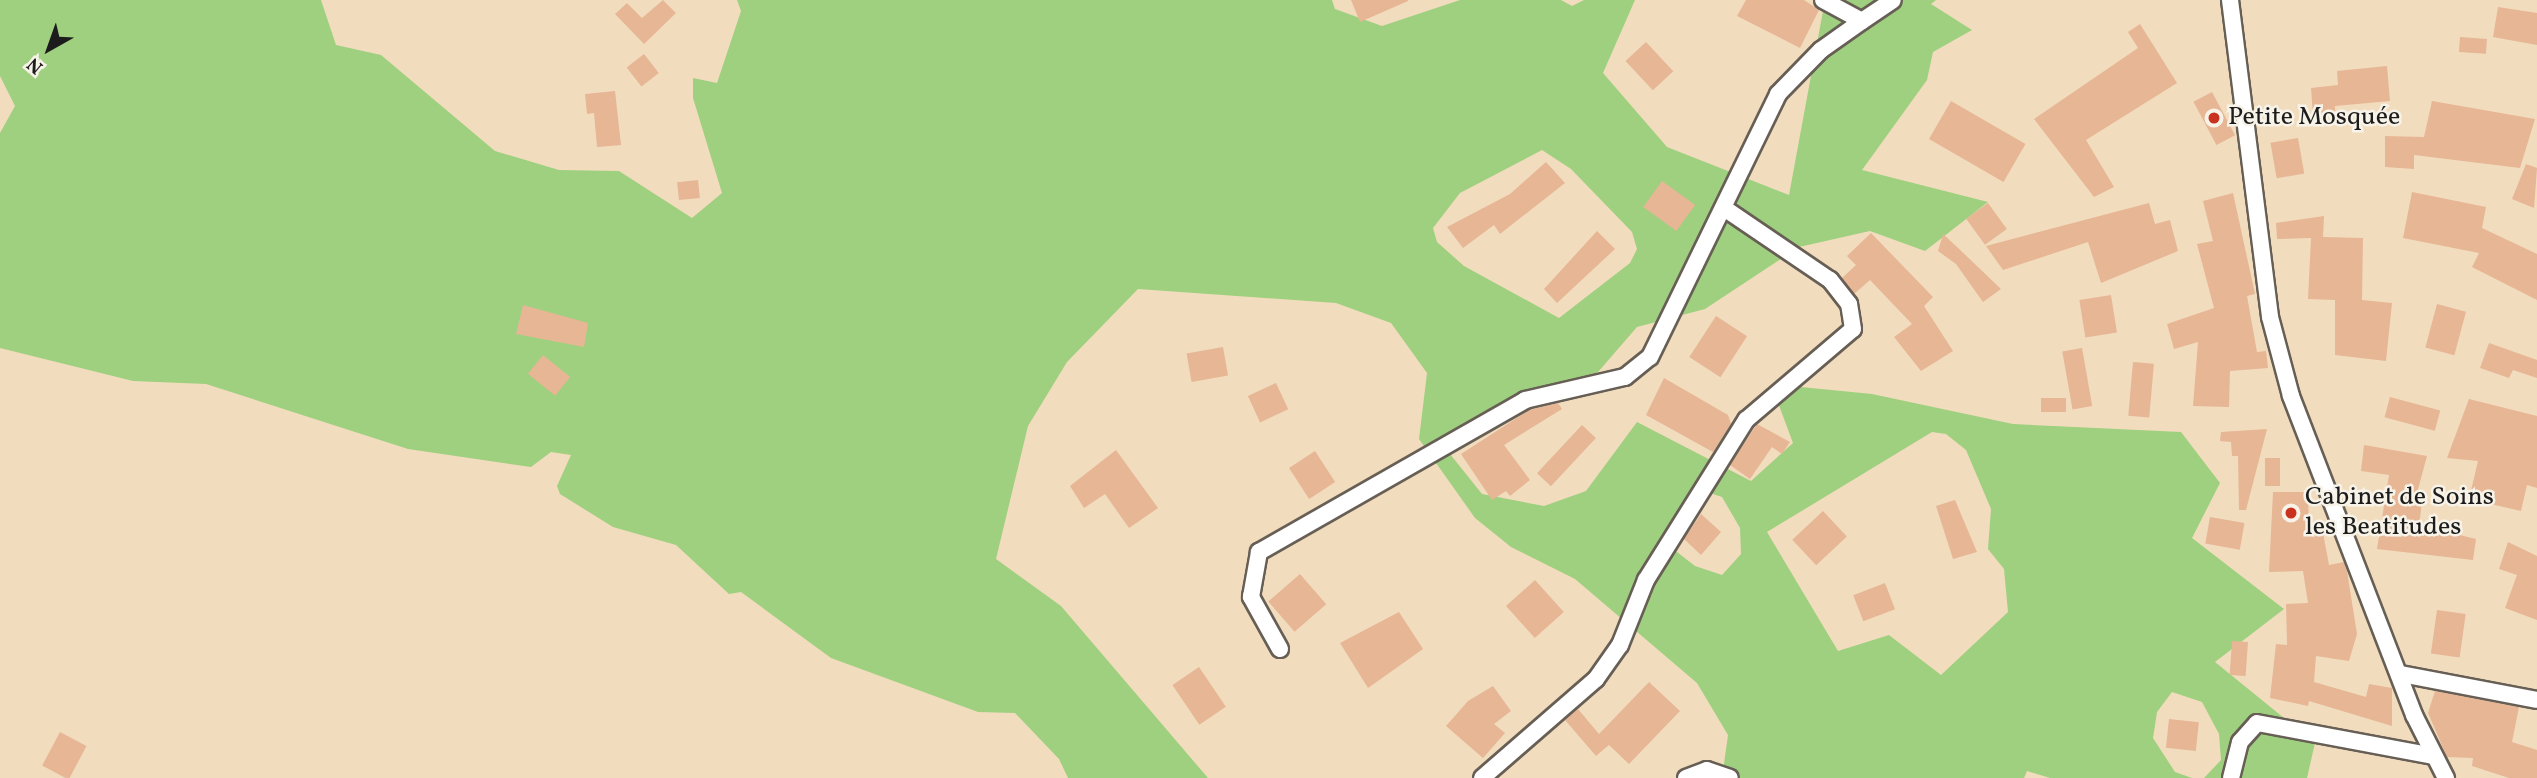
<!DOCTYPE html>
<html>
<head>
<meta charset="utf-8">
<style>
  body { margin:0 }
  #map { position:relative; width:2537px; height:778px; overflow:hidden; background:#f2dcbe; font-family:Vollkorn,serif }
  div>[style] { position:absolute }
  .green>* { inset:0; background:#9fd07f }
  .building>* { inset:0; background:#e6b695; transform-origin:0 0 }
  .roads { filter:drop-shadow(2px 0 #675f55) drop-shadow(-2px 0 #675f55) drop-shadow(0 2px #675f55) drop-shadow(0 -2px #675f55) }
  .street>* { height:16px; margin:-8px; padding:0 8px; transform-origin:8px; border-radius:8px; background:#fff }
  .dots>* { width:19px; height:19px; translate:-50% -50%; box-sizing:border-box; border:4px solid #f7f3e8; border-radius:50% }
  span { translate:-50% -50%; white-space:nowrap; text-align:center; line-height:1.15; -webkit-text-stroke:5px #f7f3e8; paint-order:stroke }
  .poi-label { font-size:26px; color:#1c1c1c }
  .left { translate:0 -50%; text-align:left }
  .north { position:absolute; left:14px; top:14px; width:70px; height:70px; -webkit-text-stroke:5px #f7f3e8; paint-order:stroke; rotate:220deg; font-size:19px; font-weight:700; line-height:28px; text-align:center; color:#1c1c1c }
  .north::after { content:''; display:block; margin:auto; width:24px; height:32px; background:#1c1c1c; clip-path:polygon(50% 0,100% 100%,50% 72%,0 100%) }
</style>
</head>
<body>
<div id="map">
  <div class="green">
    <div style="clip-path:polygon(evenodd,0 0,321px 0,336px 45px,381px 55px,495px 151px,559px 170px,619px 171px,692px 218px,722px 193px,693px 98px,693px 78px,717px 83px,741px 11px,737px 0,1332px 0,1335px 9px,1382px 26px,1460px 0,1561px 0,1572px 6px,1584px 0,1635px 0,1603px 73px,1667px 147px,1789px 195px,1825px 0,1936px 0,1931px 4px,1972px 30px,1933px 52px,1927px 80px,1862px 170px,1988px 202px,1925px 251px,1870px 231px,1799px 247px,1705px 309px,1637px 327px,1598px 372px,1450px 454px,1482px 494px,1544px 506px,1586px 491px,1637px 422px,1751px 481px,1793px 443px,1771px 384px,1872px 394px,2013px 424px,2181px 432px,2220px 483px,2192px 538px,2284px 609px,2215px 662px,2315px 743px,2307px 778px,2204px 778px,2221px 760px,2219px 734px,2202px 702px,2172px 692px,2157px 712px,2153px 738px,2175px 772px,2192px 778px,2050px 778px,2027px 771px,2024px 778px,1722px 778px,1728px 735px,1697px 683px,1575px 579px,1511px 547px,1475px 518px,1419px 439px,1427px 373px,1391px 323px,1336px 303px,1138px 289px,1067px 362px,1028px 426px,996px 559px,1061px 606px,1208px 778px,1068px 778px,1059px 759px,1015px 713px,978px 712px,831px 658px,741px 592px,729px 594px,676px 545px,613px 527px,560px 494px,557px 486px,571px 455px,551px 452px,531px 467px,408px 449px,206px 384px,133px 381px,0 348px,0 133px,15px 106px,0 76px,0 0,1542px 150px,1571px 169px,1632px 232px,1637px 249px,1630px 263px,1559px 318px,1464px 266px,1437px 242px,1433px 228px,1460px 193px,1542px 150px,0 0,1932px 432px,1946px 434px,1966px 450px,1991px 509px,1988px 549px,2004px 569px,2008px 612px,1941px 675px,1889px 635px,1838px 651px,1767px 532px,1932px 432px,0 0,1692px 487px,1722px 497px,1740px 528px,1741px 554px,1722px 575px,1695px 566px,1663px 541px,1692px 487px)"></div>
  </div>
  <div class="building">
    <div style="clip-path:polygon(663px 0,676px 13px,644px 44px,615px 14px,627px 3px,642px 18px)"></div>
    <div style="clip-path:polygon(1351px 0,1408px 0,1408px 1px,1360px 22px)"></div>
    <div style="clip-path:polygon(1746px 0,1804px 0,1819px 10px,1800px 48px,1737px 16px)"></div>
    <div style="clip-path:polygon(2498px 7px,2537px 13px,2537px 45px,2493px 37px)"></div>
    <div style="clip-path:polygon(2140px 24px,2177px 83px,2086px 140px,2114px 187px,2094px 197px,2034px 119px,2138px 48px,2128px 32px)"></div>
    <div style="left:2460px;top:37px;width:27px;height:15px;rotate:4deg"></div>
    <div style="left:1646px;top:42px;width:40px;height:28px;rotate:47deg"></div>
    <div style="left:644px;top:54px;width:24px;height:22px;rotate:52deg"></div>
    <div style="clip-path:polygon(2387px 66px,2390px 101px,2335px 106px,2335px 114px,2313px 116px,2311px 88px,2338px 85px,2337px 71px)"></div>
    <div style="clip-path:polygon(615px 91px,621px 145px,597px 147px,594px 113px,587px 114px,585px 94px)"></div>
    <div style="left:2212px;top:92px;width:49px;height:21px;rotate:62deg"></div>
    <div style="left:1951px;top:101px;width:86px;height:44px;rotate:30deg"></div>
    <div style="clip-path:polygon(2432px 101px,2535px 119px,2520px 168px,2414px 155px,2414px 169px,2385px 167px,2385px 136px,2424px 137px)"></div>
    <div style="left:2298px;top:138px;width:36px;height:28px;rotate:80deg"></div>
    <div style="clip-path:polygon(1546px 162px,1565px 183px,1500px 234px,1494px 225px,1463px 248px,1447px 227px,1510px 194px)"></div>
    <div style="clip-path:polygon(2526px 164px,2537px 168px,2534px 208px,2512px 199px)"></div>
    <div style="left:698px;top:180px;width:18px;height:21px;rotate:84deg"></div>
    <div style="left:1662px;top:181px;width:41px;height:32px;rotate:36deg"></div>
    <div style="clip-path:polygon(2412px 192px,2486px 207px,2482px 228px,2537px 254px,2537px 300px,2472px 267px,2479px 253px,2403px 238px)"></div>
    <div style="clip-path:polygon(2233px 193px,2255px 294px,2247px 296px,2257px 352px,2266px 351px,2268px 368px,2230px 371px,2229px 407px,2193px 406px,2198px 342px,2174px 349px,2167px 324px,2214px 308px,2197px 244px,2213px 241px,2203px 201px)"></div>
    <div style="left:1988px;top:203px;width:32px;height:27px;rotate:54deg"></div>
    <div style="clip-path:polygon(2149px 203px,2155px 224px,2170px 220px,2178px 251px,2101px 283px,2088px 242px,2003px 270px,1986px 246px)"></div>
    <div style="clip-path:polygon(2324px 216px,2323px 237px,2363px 238px,2362px 300px,2392px 303px,2386px 361px,2335px 355px,2335px 300px,2308px 299px,2311px 238px,2277px 239px,2276px 223px)"></div>
    <div style="clip-path:polygon(1597px 231px,1615px 249px,1557px 303px,1544px 289px)"></div>
    <div style="clip-path:polygon(1871px 233px,1933px 297px,1924px 306px,1953px 351px,1921px 371px,1894px 337px,1912px 324px,1870px 280px,1854px 294px,1842px 278px,1856px 265px,1847px 256px)"></div>
    <div style="clip-path:polygon(1943px 234px,1956px 246px,2001px 289px,1983px 302px,1956px 264px,1938px 251px)"></div>
    <div style="left:2111px;top:295px;width:38px;height:32px;rotate:81deg"></div>
    <div style="left:2437px;top:304px;width:30px;height:45px;rotate:15deg"></div>
    <div style="clip-path:polygon(523px 305px,588px 323px,584px 347px,516px 334px)"></div>
    <div style="left:1716px;top:316px;width:37px;height:49px;rotate:33deg"></div>
    <div style="clip-path:polygon(2489px 343px,2537px 360px,2537px 378px,2513px 370px,2509px 378px,2480px 368px)"></div>
    <div style="left:1223px;top:347px;width:29px;height:37px;rotate:80deg"></div>
    <div style="left:2082px;top:348px;width:59px;height:20px;rotate:80deg"></div>
    <div style="left:543px;top:355px;width:35px;height:24px;rotate:39deg"></div>
    <div style="left:2133px;top:362px;width:21px;height:54px;rotate:5deg"></div>
    <div style="clip-path:polygon(1664px 378px,1728px 415px,1731px 424px,1713px 452px,1646px 415px)"></div>
    <div style="left:1276px;top:383px;width:29px;height:31px;rotate:65deg"></div>
    <div style="left:2390px;top:397px;width:52px;height:21px;rotate:15deg"></div>
    <div style="left:2066px;top:398px;width:14px;height:25px;rotate:90deg"></div>
    <div style="clip-path:polygon(2469px 399px,2537px 416px,2537px 488px,2527px 485px,2521px 511px,2469px 499px,2478px 461px,2447px 458px)"></div>
    <div style="clip-path:polygon(1558px 403px,1562px 409px,1504px 445px,1530px 480px,1510px 496px,1506px 491px,1492px 500px,1461px 454px,1529px 410px)"></div>
    <div style="clip-path:polygon(1757px 424px,1790px 442px,1782px 454px,1772px 447px,1750px 479px,1730px 465px)"></div>
    <div style="left:1582px;top:425px;width:19px;height:66px;rotate:43deg"></div>
    <div style="clip-path:polygon(2267px 429px,2246px 510px,2239px 510px,2238px 456px,2232px 456px,2231px 442px,2220px 441px,2221px 432px)"></div>
    <div style="clip-path:polygon(2364px 445px,2427px 456px,2417px 493px,2423px 494px,2418px 534px,2443px 531px,2476px 539px,2473px 560px,2377px 549px,2389px 475px,2361px 471px)"></div>
    <div style="clip-path:polygon(1116px 450px,1158px 508px,1129px 528px,1105px 494px,1084px 508px,1070px 486px)"></div>
    <div style="left:1315px;top:451px;width:37px;height:31px;rotate:57deg"></div>
    <div style="left:2265px;top:458px;width:15px;height:28px"></div>
    <div style="clip-path:polygon(2273px 492px,2308px 492px,2309px 536px,2323px 533px,2329px 565px,2344px 562px,2347px 571px,2357px 634px,2349px 661px,2316px 656px,2314px 682px,2366px 697px,2369px 684px,2392px 688px,2392px 726px,2309px 701px,2308px 706px,2270px 698px,2276px 644px,2287px 645px,2286px 604px,2308px 603px,2303px 571px,2269px 572px)"></div>
    <div style="clip-path:polygon(1955px 500px,1977px 552px,1953px 559px,1936px 506px)"></div>
    <div style="left:1823px;top:511px;width:35px;height:42px;rotate:47deg"></div>
    <div style="clip-path:polygon(1701px 514px,1721px 532px,1701px 555px,1684px 539px)"></div>
    <div style="left:2210px;top:517px;width:35px;height:27px;rotate:10deg"></div>
    <div style="clip-path:polygon(2508px 542px,2537px 556px,2537px 620px,2505px 608px,2517px 575px,2499px 569px)"></div>
    <div style="left:1300px;top:574px;width:40px;height:42px;rotate:49deg"></div>
    <div style="left:1535px;top:580px;width:43px;height:39px;rotate:48deg"></div>
    <div style="left:1885px;top:583px;width:28px;height:34px;rotate:69deg"></div>
    <div style="left:2437px;top:610px;width:29px;height:44px;rotate:8deg"></div>
    <div style="clip-path:polygon(1399px 612px,1423px 649px,1368px 688px,1340px 643px)"></div>
    <div style="left:2232px;top:641px;width:16px;height:34px;rotate:4deg"></div>
    <div style="left:1199px;top:667px;width:48px;height:32px;rotate:56deg"></div>
    <div style="clip-path:polygon(1649px 682px,1680px 711px,1629px 764px,1609px 745px,1596px 756px,1565px 720px,1578px 709px,1599px 734px)"></div>
    <div style="clip-path:polygon(1493px 686px,1511px 711px,1494px 724px,1505px 733px,1483px 758px,1446px 726px,1468px 701px)"></div>
    <div style="clip-path:polygon(2435px 691px,2519px 707px,2512px 742px,2537px 750px,2537px 778px,2509px 778px,2472px 766px,2473px 758px,2447px 757px,2428px 713px)"></div>
    <div style="left:2169px;top:719px;width:30px;height:29px;rotate:6deg"></div>
    <div style="left:60px;top:732px;width:30px;height:38px;rotate:28deg"></div>
  </div>
  <div class="roads">
    <div class="street">
      <div style="left:1823px;top:0;width:44px;rotate:28.3deg"></div>
      <div style="left:1862px;top:21px;width:37px;rotate:-34deg"></div>
      <div style="left:2230px;top:0;width:320px;rotate:82.8deg"></div>
      <div style="left:2270px;top:317px;width:82px;rotate:75.1deg"></div>
      <div style="left:2291px;top:396px;width:342px;rotate:68.9deg"></div>
      <div style="left:2414px;top:715px;width:71px;rotate:63.1deg"></div>
      <div style="left:1280px;top:649px;width:60px;rotate:-119.1deg"></div>
      <div style="left:1251px;top:597px;width:46px;rotate:-79.9deg"></div>
      <div style="left:1259px;top:552px;width:306px;rotate:-29.7deg"></div>
      <div style="left:1525px;top:400px;width:103px;rotate:-13deg"></div>
      <div style="left:1625px;top:377px;width:32px;rotate:-39deg"></div>
      <div style="left:1650px;top:357px;width:292px;rotate:-64deg"></div>
      <div style="left:1778px;top:94px;width:62px;rotate:-45.7deg"></div>
      <div style="left:1821px;top:50px;width:50px;rotate:-35.3deg"></div>
      <div style="left:2401px;top:674px;width:138px;rotate:10.8deg"></div>
      <div style="left:1482px;top:778px;width:151px;rotate:-41deg"></div>
      <div style="left:1596px;top:679px;width:42px;rotate:-54.8deg"></div>
      <div style="left:1620px;top:645px;width:70px;rotate:-68.2deg"></div>
      <div style="left:1646px;top:580px;width:189px;rotate:-58deg"></div>
      <div style="left:1746px;top:420px;width:140px;rotate:-40.4deg"></div>
      <div style="left:1853px;top:329px;width:25px;rotate:-99deg"></div>
      <div style="left:1849px;top:304px;width:31px;rotate:-128deg"></div>
      <div style="left:1830px;top:280px;width:128px;rotate:-145.8deg"></div>
      <div style="left:1686px;top:778px;width:22px;rotate:-21deg"></div>
      <div style="left:1707px;top:770px;width:24px;rotate:19deg"></div>
      <div style="left:2231px;top:778px;width:37px;rotate:-76deg"></div>
      <div style="left:2240px;top:742px;width:25px;rotate:-48deg"></div>
      <div style="left:2257px;top:723px;width:179px;rotate:10.6deg"></div>
    </div>
  </div>
  <div class="dots">
    <div style="left:2214px;top:118px;background:#c8321e"></div>
    <div style="left:2291px;top:513px;background:#c8321e"></div>
  </div>
  <div class="poi-label">
    <span class="left" style="left:2228px;top:118px">Petite Mosquée</span>
    <span class="left" style="left:2305px;top:513px">Cabinet de Soins<br>les Beatitudes</span>
  </div>
  <div class="north">N</div>
</div>
</body>
</html>
